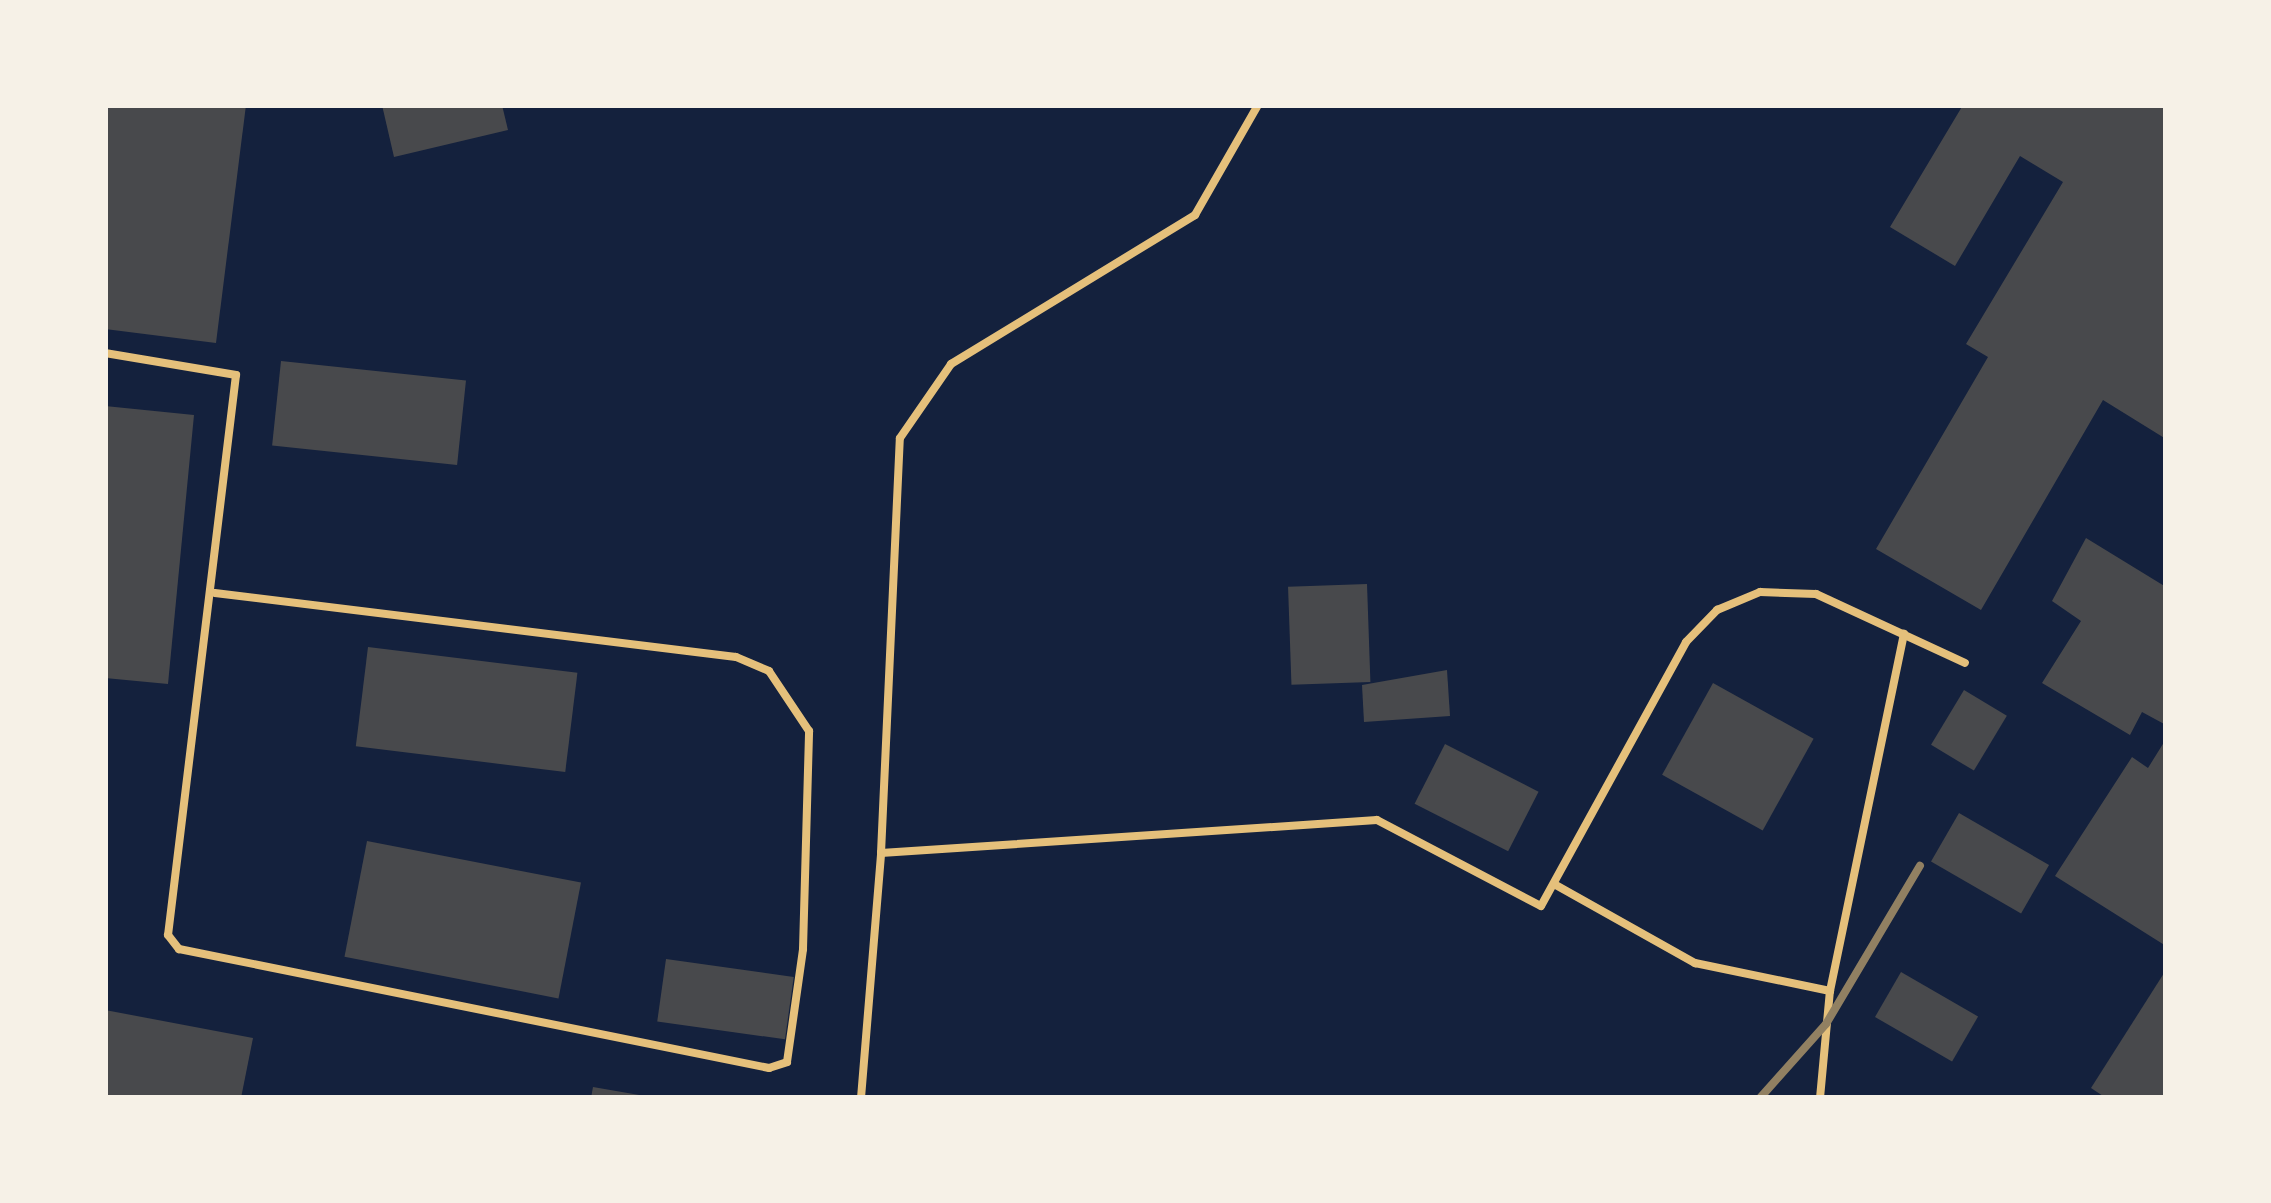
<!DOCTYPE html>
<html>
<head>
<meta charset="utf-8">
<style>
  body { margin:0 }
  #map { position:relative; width:2271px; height:1203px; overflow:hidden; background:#14213d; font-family:Mulish,sans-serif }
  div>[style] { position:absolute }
  .building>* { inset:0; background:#48494c; transform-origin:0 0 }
  .service>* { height:8px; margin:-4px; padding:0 4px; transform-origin:4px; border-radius:4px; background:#e5c07b }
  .rail>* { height:8px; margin:-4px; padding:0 4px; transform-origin:4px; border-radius:4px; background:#918062 }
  span { translate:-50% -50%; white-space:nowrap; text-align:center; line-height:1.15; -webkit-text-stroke:10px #f6f1e7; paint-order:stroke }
  .frame { position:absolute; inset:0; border:108px solid #f6f1e7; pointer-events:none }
</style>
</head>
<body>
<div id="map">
  <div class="building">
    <div style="clip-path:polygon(105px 105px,246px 105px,216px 343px,105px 329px)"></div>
    <div style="clip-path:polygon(382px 105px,502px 105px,508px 130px,394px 157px)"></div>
    <div style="clip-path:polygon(1963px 105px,2166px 105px,2166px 439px,2103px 400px,1981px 610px,1876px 549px,1988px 357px,1966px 344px,2063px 182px,2020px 156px,1955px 266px,1890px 227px)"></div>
    <div style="left:281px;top:361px;width:186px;height:85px;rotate:6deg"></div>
    <div style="clip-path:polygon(105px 406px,194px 415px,168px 684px,105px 678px)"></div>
    <div style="clip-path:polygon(2086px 538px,2166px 587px,2166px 725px,2142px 712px,2130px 735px,2042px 683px,2081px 621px,2052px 601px)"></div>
    <div style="left:1367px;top:584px;width:98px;height:79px;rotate:88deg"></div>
    <div style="left:368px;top:647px;width:211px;height:100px;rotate:7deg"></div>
    <div style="clip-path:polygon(1447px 670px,1450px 716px,1364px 722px,1362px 685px)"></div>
    <div style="left:1713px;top:683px;width:115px;height:105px;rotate:29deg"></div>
    <div style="left:1964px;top:690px;width:50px;height:64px;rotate:31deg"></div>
    <div style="clip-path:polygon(2166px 739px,2166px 946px,2055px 876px,2132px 757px,2148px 768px)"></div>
    <div style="left:1445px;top:744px;width:105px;height:67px;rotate:27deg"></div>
    <div style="left:1959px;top:813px;width:104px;height:56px;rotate:30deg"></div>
    <div style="left:367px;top:841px;width:218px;height:118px;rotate:11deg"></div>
    <div style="left:666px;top:959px;width:129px;height:63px;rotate:8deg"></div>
    <div style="clip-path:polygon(2166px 970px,2166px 1098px,2106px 1098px,2091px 1088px)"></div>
    <div style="left:1901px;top:972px;width:89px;height:52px;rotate:30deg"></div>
    <div style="clip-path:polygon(105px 1010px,253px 1038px,241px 1098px,105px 1098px)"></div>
    <div style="clip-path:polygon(593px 1087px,645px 1096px,645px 1098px,591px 1098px)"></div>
  </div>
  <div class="service">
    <div style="left:105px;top:353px;width:133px;rotate:9.5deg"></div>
    <div style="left:236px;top:375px;width:564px;rotate:96.92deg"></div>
    <div style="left:168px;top:935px;width:18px;rotate:52deg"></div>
    <div style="left:179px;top:949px;width:602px;rotate:11.4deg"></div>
    <div style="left:769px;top:1068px;width:19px;rotate:-18deg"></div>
    <div style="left:787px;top:1062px;width:114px;rotate:-81.9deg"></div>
    <div style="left:803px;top:949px;width:218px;rotate:-88.4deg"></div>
    <div style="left:809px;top:731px;width:72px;rotate:-123.7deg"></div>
    <div style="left:769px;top:671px;width:36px;rotate:-157deg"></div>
    <div style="left:736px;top:657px;width:525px;rotate:-173deg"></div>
    <div style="left:881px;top:853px;width:415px;rotate:-87.4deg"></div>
    <div style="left:900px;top:438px;width:90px;rotate:-55.4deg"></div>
    <div style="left:951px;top:364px;width:286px;rotate:-31.4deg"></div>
    <div style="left:1195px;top:215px;width:127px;rotate:-60.2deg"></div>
    <div style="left:1554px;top:884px;width:162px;rotate:29.3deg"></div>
    <div style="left:1695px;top:963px;width:138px;rotate:11.7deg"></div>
    <div style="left:861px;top:1098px;width:246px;rotate:-85.3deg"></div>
    <div style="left:881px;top:853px;width:497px;rotate:-3.8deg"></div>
    <div style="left:1377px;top:820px;width:185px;rotate:27.7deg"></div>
    <div style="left:1541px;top:906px;width:301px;rotate:-61.2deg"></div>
    <div style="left:1686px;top:642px;width:45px;rotate:-45.9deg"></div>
    <div style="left:1717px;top:610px;width:47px;rotate:-22.7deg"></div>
    <div style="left:1760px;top:592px;width:56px;rotate:2deg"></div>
    <div style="left:1816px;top:594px;width:164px;rotate:24.8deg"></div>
    <div style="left:1820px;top:1098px;width:107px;rotate:-84.7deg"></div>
    <div style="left:1830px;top:991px;width:365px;rotate:-78.3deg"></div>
  </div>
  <div class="rail">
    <div style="left:1760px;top:1098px;width:99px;rotate:-48.3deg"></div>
    <div style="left:1826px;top:1024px;width:184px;rotate:-59.3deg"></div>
  </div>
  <div class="frame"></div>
</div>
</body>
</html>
